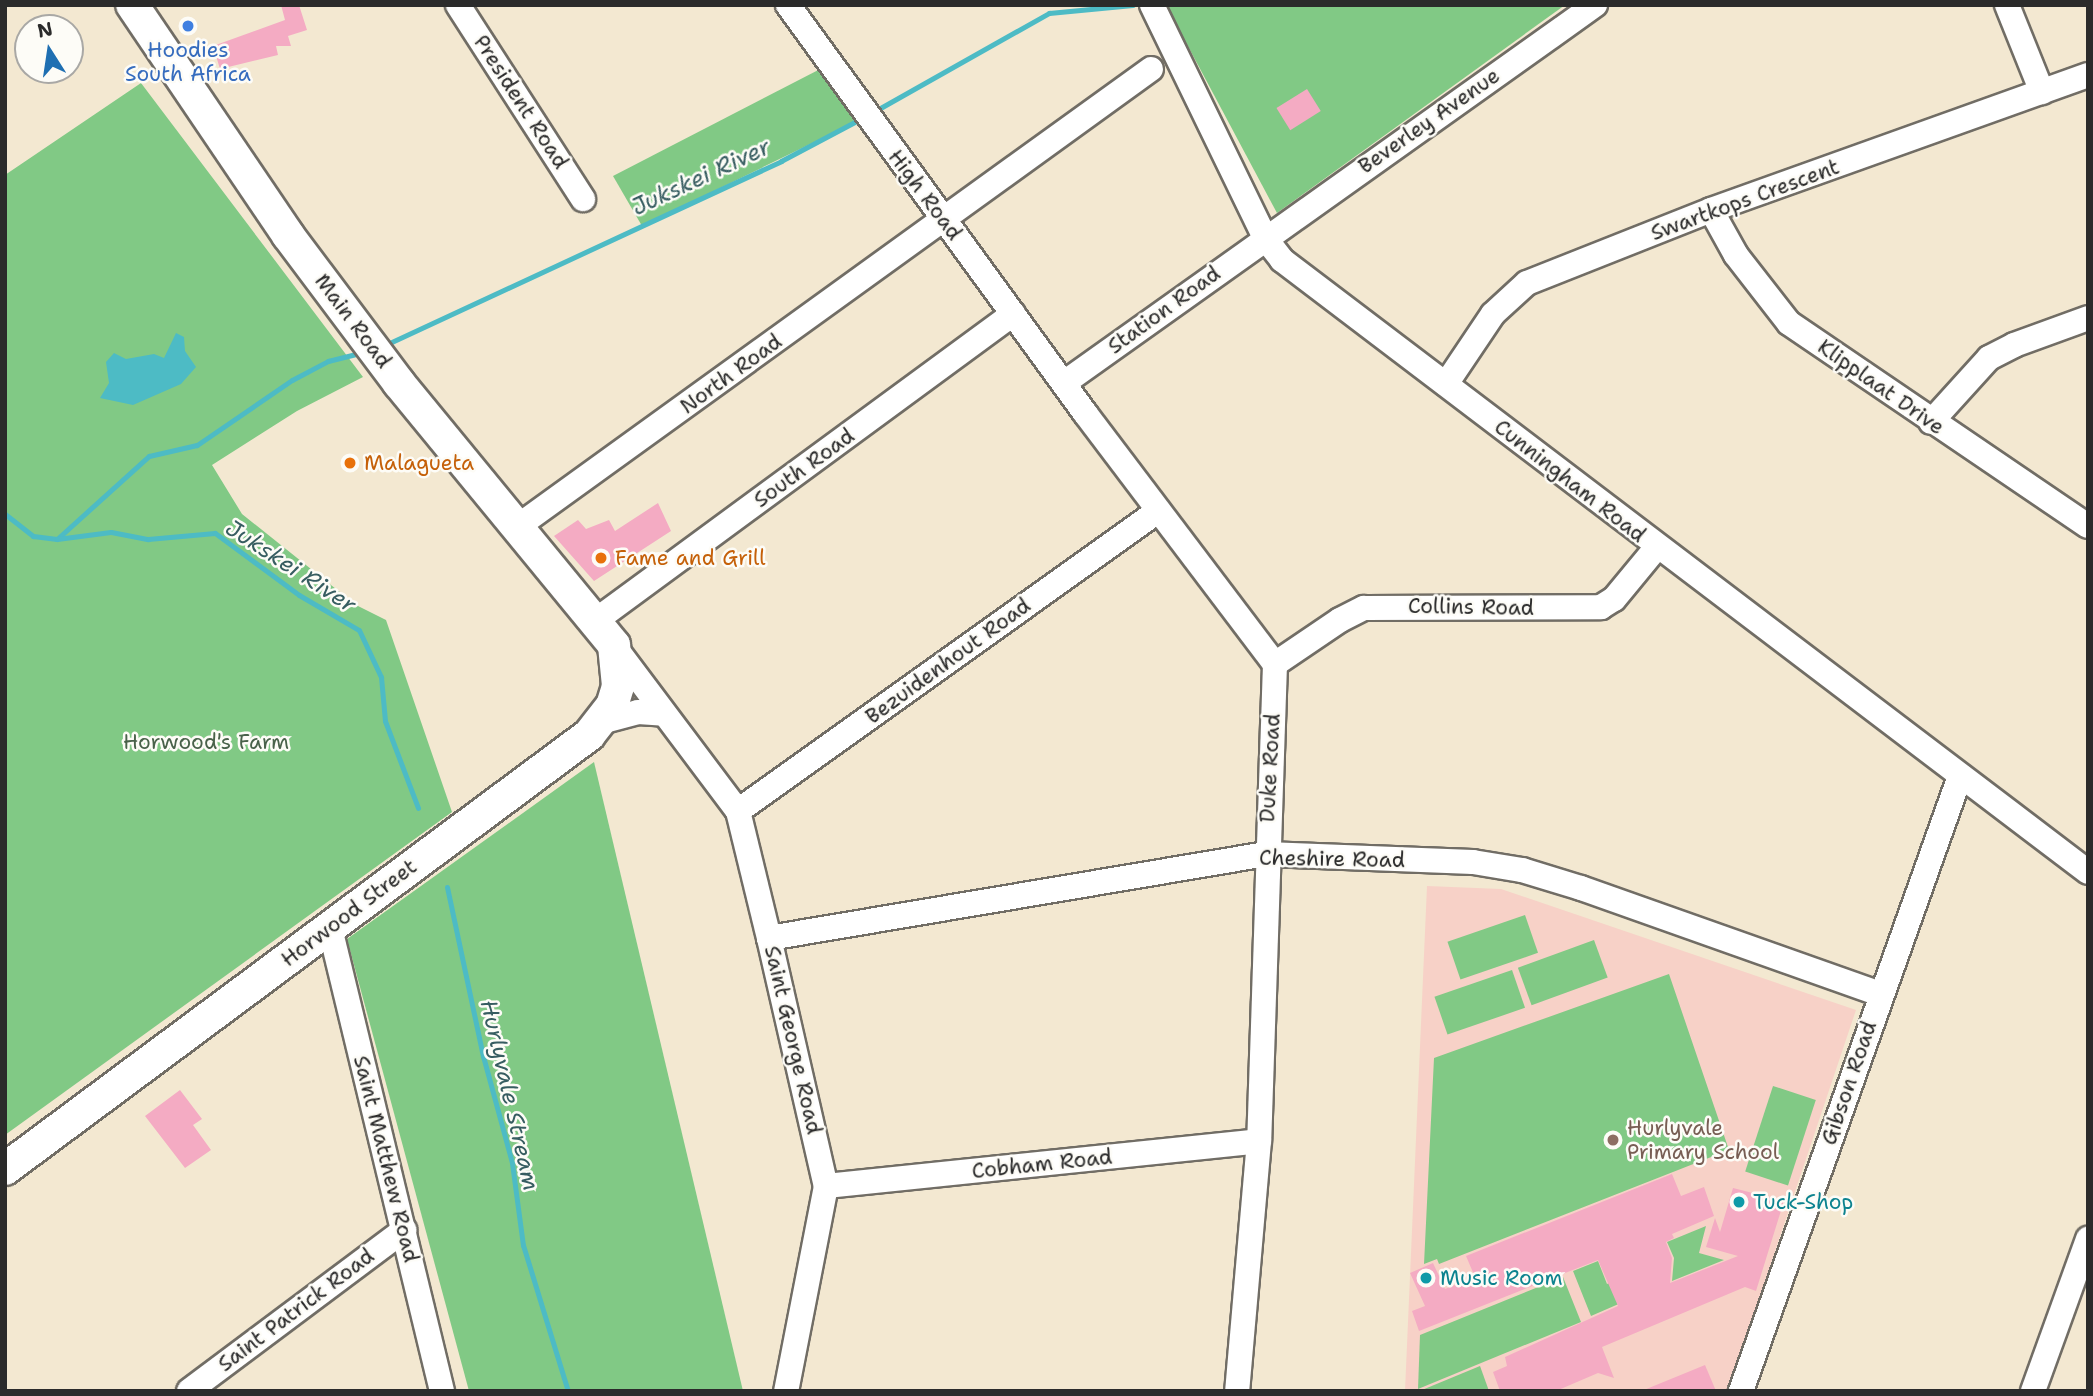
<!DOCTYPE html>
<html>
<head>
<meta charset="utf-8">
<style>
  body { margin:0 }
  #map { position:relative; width:2093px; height:1396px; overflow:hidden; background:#f3e8d1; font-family:"Shantell Sans",sans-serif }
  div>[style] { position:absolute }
  .built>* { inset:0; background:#f7d1c7 }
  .green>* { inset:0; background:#81c985; transform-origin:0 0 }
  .water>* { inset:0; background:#4dbbc5 }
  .stream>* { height:5px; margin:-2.5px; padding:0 2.5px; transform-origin:2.5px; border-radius:2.5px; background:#4dbbc5 }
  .building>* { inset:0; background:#f4abc3; transform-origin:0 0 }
  .roads { filter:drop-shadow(2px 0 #716d65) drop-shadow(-2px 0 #716d65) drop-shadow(0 2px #716d65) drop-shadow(0 -2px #716d65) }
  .minor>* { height:24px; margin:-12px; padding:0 12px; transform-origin:12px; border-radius:12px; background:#fff }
  .major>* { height:32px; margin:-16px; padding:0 16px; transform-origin:16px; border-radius:16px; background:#fff }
  .dots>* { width:19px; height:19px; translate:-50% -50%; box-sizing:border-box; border:4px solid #fdfcf7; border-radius:50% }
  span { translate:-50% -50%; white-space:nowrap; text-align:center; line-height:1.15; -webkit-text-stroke:5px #fdfcf7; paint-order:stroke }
  .shop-label { font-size:21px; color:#366cbe }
  .street-label { font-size:21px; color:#2b2b2b }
  .food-label { font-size:21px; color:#c56008 }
  .left { translate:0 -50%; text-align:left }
  .park-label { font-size:21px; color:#49624a }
  .education-label { font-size:21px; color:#785e54 }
  .culture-label { font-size:21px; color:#0d838f }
  .water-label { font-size:23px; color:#375d61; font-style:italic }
  .frame { position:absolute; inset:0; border:7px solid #2b2b2b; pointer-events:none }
  .north { position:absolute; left:14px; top:14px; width:70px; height:70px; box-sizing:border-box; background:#fdfcf7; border:2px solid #a9a8a5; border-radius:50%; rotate:348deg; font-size:19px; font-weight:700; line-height:28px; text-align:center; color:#2b2b2b }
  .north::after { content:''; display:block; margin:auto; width:24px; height:32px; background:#1f6fb2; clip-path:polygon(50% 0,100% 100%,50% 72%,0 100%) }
</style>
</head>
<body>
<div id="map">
  <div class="built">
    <div style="clip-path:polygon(1427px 886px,1501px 889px,1856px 1010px,1728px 1391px,1405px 1391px)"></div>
  </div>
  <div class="green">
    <div style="clip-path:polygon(1166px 5px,1565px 5px,1277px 213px)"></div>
    <div style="clip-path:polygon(828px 65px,866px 117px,642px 226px,613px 176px)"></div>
    <div style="clip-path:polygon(141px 83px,363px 377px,297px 411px,212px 465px,242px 514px,356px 605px,386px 620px,452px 812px,5px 1135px,5px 175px)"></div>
    <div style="clip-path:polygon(594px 762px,743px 1391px,469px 1391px,347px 939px)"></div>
    <div style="left:1525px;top:915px;width:40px;height:82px;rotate:71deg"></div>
    <div style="left:1594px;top:940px;width:40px;height:81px;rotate:70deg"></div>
    <div style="left:1512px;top:970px;width:40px;height:82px;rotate:71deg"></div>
    <div style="clip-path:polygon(1669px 974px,1729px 1150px,1439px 1264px,1437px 1259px,1424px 1264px,1434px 1058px)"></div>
    <div style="left:1773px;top:1086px;width:45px;height:90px;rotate:18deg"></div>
    <div style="clip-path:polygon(1706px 1226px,1699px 1253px,1724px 1260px,1672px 1281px,1674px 1258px,1667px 1242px)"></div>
    <div style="clip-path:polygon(1598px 1261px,1607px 1284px,1663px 1261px,1660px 1286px,1591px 1316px,1573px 1271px)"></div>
    <div style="clip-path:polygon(1563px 1277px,1581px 1322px,1418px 1389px,1420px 1335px)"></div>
    <div style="clip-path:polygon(1480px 1366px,1489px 1391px,1422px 1391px,1422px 1390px)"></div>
  </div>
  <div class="water">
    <div style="clip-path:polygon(176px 333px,184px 337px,185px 351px,196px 367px,181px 384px,133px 405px,100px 398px,109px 383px,106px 362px,114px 353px,126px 359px,154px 354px,164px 358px)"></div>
  </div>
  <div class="stream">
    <div style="left:875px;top:111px;width:200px;rotate:-29.4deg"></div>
    <div style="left:1049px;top:13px;width:84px;rotate:-5.4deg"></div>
    <div style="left:383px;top:346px;width:439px;rotate:-24.9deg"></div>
    <div style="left:781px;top:161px;width:94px;rotate:-27.9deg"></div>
    <div style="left:5px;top:514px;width:36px;rotate:38deg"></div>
    <div style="left:33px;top:536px;width:24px;rotate:7deg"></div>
    <div style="left:57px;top:539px;width:124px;rotate:-42.1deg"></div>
    <div style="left:149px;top:456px;width:49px;rotate:-12.9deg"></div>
    <div style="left:197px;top:445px;width:115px;rotate:-34.4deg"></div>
    <div style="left:292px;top:380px;width:41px;rotate:-27.8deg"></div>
    <div style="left:328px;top:361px;width:36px;rotate:-14deg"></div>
    <div style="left:57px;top:539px;width:54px;rotate:-7.4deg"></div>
    <div style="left:111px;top:532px;width:38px;rotate:11deg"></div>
    <div style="left:148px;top:539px;width:67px;rotate:-5.1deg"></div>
    <div style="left:215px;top:533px;width:104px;rotate:36.4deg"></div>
    <div style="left:299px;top:595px;width:69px;rotate:30.3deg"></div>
    <div style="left:359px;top:630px;width:52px;rotate:64.9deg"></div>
    <div style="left:381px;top:677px;width:44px;rotate:84.8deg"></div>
    <div style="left:385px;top:721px;width:93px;rotate:69.2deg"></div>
    <div style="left:447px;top:887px;width:173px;rotate:78deg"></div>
    <div style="left:483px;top:1056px;width:111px;rotate:74.8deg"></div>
    <div style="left:512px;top:1163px;width:83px;rotate:82.4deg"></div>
    <div style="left:523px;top:1245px;width:153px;rotate:72.9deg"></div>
  </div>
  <div class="building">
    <div style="clip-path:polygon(281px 5px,299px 5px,307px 30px,288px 36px,291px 46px,276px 46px,278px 55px,220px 69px,213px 46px,285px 20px)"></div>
    <div style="left:1307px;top:89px;width:26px;height:36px;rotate:58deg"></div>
    <div style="clip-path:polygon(658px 503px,671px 531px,594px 581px,554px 536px,578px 520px,586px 529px,609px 520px,615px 531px)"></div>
    <div style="clip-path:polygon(180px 1090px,202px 1119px,193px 1125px,211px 1150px,185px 1168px,145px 1116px)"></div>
    <div style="clip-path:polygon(1672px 1174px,1681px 1196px,1704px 1187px,1714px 1216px,1672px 1234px,1674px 1238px,1666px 1242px,1672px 1258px,1670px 1283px,1738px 1256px,1706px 1247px,1715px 1218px,1720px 1232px,1733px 1188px,1784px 1201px,1756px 1291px,1745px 1287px,1602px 1347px,1614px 1378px,1598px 1373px,1556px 1391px,1500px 1391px,1493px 1372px,1507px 1366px,1505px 1357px,1618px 1306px,1598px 1260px,1419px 1331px,1412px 1311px,1425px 1306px,1410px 1273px,1433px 1263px,1445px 1289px,1475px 1277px,1466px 1256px)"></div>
    <div style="clip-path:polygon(1705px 1365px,1716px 1391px,1644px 1391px,1644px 1390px)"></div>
  </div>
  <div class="roads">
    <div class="minor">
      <div style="left:458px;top:5px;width:231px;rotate:57.2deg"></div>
      <div style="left:788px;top:5px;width:505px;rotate:53.95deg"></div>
      <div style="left:1085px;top:413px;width:315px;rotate:52.9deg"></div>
      <div style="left:1275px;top:664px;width:477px;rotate:91.9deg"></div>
      <div style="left:1259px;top:1141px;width:251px;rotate:95deg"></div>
      <div style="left:1152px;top:5px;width:259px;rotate:64.1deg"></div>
      <div style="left:1265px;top:238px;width:28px;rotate:52deg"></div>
      <div style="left:1282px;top:260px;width:1012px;rotate:37.21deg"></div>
      <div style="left:2007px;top:5px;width:94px;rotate:68.1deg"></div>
      <div style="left:1711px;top:210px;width:51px;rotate:60.9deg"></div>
      <div style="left:1736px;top:255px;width:86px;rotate:52.1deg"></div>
      <div style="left:1789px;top:323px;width:361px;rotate:34.2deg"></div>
      <div style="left:1064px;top:383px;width:652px;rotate:-35.45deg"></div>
      <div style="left:1446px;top:384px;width:84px;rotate:-56.1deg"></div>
      <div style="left:1493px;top:314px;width:46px;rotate:-42.4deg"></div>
      <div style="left:1527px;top:283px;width:198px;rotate:-21.6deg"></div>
      <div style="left:1711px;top:210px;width:400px;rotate:-19.7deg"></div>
      <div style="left:1931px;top:422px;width:86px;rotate:-47.8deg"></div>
      <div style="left:1989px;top:358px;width:28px;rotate:-27deg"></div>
      <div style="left:2014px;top:345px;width:79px;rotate:-20deg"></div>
      <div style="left:517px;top:527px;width:782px;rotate:-35.84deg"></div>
      <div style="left:595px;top:621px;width:519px;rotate:-36.3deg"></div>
      <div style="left:614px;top:646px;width:206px;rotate:53.1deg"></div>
      <div style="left:738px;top:811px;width:131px;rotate:76.3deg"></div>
      <div style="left:769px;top:938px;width:254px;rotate:77.1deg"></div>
      <div style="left:826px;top:1186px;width:209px;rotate:101deg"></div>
      <div style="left:1275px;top:664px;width:78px;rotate:-34.1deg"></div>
      <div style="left:1340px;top:620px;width:27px;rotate:-27deg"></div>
      <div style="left:1364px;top:608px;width:237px;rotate:-0.2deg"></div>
      <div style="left:1601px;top:607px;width:15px;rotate:-32deg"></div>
      <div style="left:1614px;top:599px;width:66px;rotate:-50.5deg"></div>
      <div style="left:601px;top:722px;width:38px;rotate:-15deg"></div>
      <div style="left:638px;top:712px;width:26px;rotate:4deg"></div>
      <div style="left:738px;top:811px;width:516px;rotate:-35.54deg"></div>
      <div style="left:330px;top:928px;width:476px;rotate:76.4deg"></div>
      <div style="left:769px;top:938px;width:504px;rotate:-9.59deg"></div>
      <div style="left:1266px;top:854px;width:207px;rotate:2.2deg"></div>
      <div style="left:1473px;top:862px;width:50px;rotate:9.3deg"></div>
      <div style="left:1522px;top:870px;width:62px;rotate:17deg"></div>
      <div style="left:1581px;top:888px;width:317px;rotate:19.5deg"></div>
      <div style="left:826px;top:1186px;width:435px;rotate:-5.9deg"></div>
      <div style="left:189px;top:1391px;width:269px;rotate:-36.8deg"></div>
      <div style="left:1741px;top:1391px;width:653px;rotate:-70.4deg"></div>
      <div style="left:2033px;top:1391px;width:162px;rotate:-70.1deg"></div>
    </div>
    <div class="major">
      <div style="left:5px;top:1169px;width:728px;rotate:-36.62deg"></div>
      <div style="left:589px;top:735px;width:37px;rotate:-52deg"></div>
      <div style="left:612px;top:706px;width:21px;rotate:-73deg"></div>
      <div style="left:618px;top:686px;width:41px;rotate:-95.6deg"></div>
      <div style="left:614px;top:645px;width:339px;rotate:-129.4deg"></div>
      <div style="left:399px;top:383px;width:185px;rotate:-126.9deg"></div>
      <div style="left:288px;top:235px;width:278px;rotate:-124.1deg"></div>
    </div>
  </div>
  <div class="dots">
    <div style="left:188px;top:26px;background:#3f7fe0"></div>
    <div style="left:350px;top:463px;background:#e8710a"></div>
    <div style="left:601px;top:558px;background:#e8710a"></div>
    <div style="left:1613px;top:1140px;background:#8d6e63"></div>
    <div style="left:1739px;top:1202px;background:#0f9aa8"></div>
    <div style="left:1426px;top:1278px;background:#0f9aa8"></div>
  </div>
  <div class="shop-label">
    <span style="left:188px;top:62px">Hoodies<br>South Africa</span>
  </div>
  <div class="street-label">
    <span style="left:521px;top:102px;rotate:57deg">President Road</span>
    <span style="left:1429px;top:121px;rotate:-35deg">Beverley Avenue</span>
    <span style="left:925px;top:195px;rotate:53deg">High Road</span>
    <span style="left:1745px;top:200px;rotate:-20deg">Swartkops Crescent</span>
    <span style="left:1164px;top:310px;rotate:-36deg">Station Road</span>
    <span style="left:353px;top:321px;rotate:53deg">Main Road</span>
    <span style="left:731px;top:374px;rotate:-36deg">North Road</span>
    <span style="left:1881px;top:387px;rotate:35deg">Klipplaat Drive</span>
    <span style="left:804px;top:468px;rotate:-36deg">South Road</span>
    <span style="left:1570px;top:481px;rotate:38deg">Cunningham Road</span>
    <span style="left:1471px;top:607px;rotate:1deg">Collins Road</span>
    <span style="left:948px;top:661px;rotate:-36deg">Bezuidenhout Road</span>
    <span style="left:1270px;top:768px;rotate:-87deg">Duke Road</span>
    <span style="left:1332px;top:859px;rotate:1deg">Cheshire Road</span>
    <span style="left:349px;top:913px;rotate:-37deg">Horwood Street</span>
    <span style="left:793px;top:1040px;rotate:77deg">Saint George Road</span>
    <span style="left:1849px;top:1083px;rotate:-71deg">Gibson Road</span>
    <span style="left:386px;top:1159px;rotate:76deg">Saint Matthew Road</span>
    <span style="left:1042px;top:1164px;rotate:-6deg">Cobham Road</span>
    <span style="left:296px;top:1310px;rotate:-37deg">Saint Patrick Road</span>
  </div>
  <div class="food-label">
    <span class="left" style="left:364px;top:463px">Malagueta</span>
    <span class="left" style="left:615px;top:558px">Fame and Grill</span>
  </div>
  <div class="park-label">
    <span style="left:206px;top:742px">Horwood's Farm</span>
  </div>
  <div class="education-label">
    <span class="left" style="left:1627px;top:1140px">Hurlyvale<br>Primary School</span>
  </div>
  <div class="culture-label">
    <span class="left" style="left:1753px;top:1202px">Tuck-Shop</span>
    <span class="left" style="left:1440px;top:1278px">Music Room</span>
  </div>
  <div class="water-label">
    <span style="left:701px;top:177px;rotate:-25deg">Jukskei River</span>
    <span style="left:291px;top:566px;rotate:33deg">Jukskei River</span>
    <span style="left:510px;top:1095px;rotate:77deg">Hurlyvale Stream</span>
  </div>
  <div class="frame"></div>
  <div class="north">N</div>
</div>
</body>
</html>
